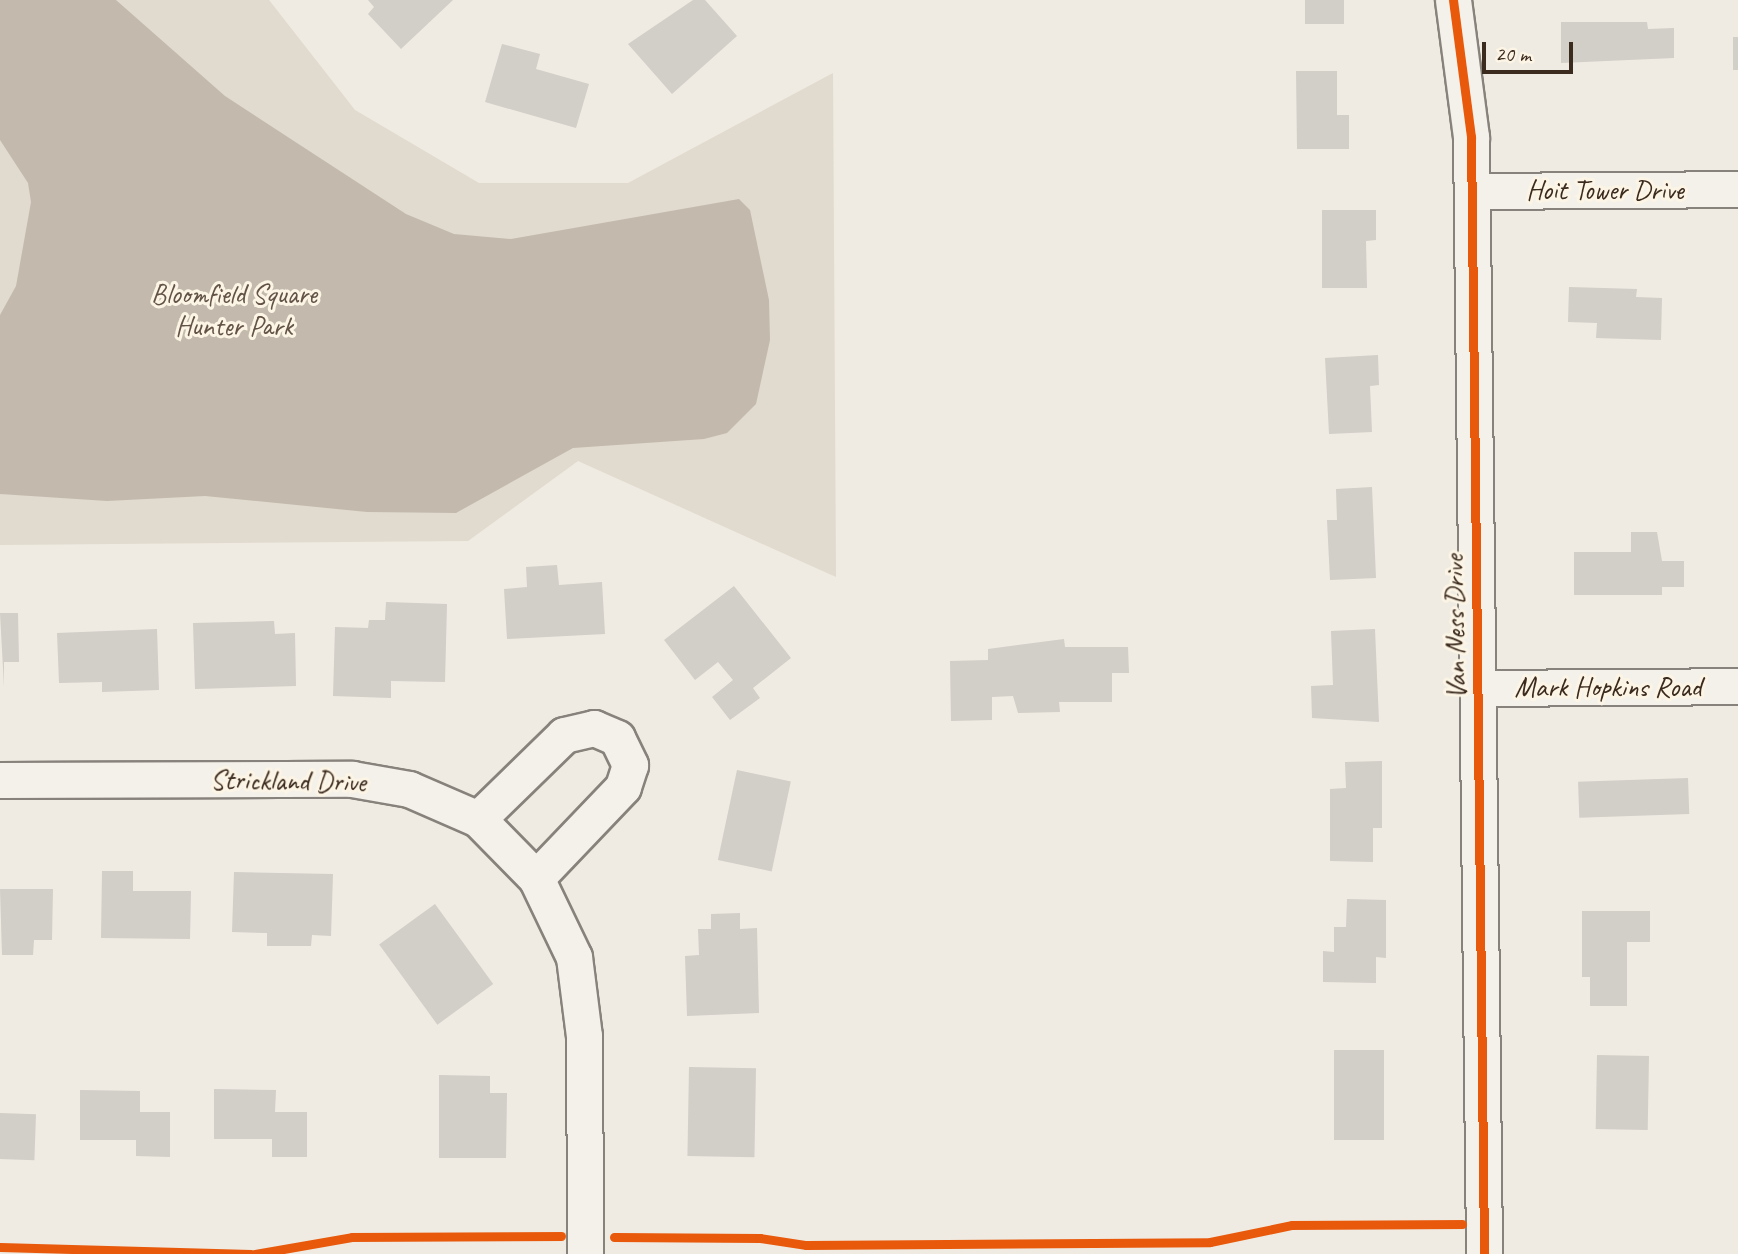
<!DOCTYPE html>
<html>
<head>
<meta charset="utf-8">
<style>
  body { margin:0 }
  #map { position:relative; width:1738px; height:1254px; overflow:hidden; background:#efebe2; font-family:Caveat,sans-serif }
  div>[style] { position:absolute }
  .green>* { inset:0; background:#e1dace }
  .water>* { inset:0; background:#c3baad }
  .building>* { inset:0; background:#d2cec8; transform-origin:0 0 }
  .path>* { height:4.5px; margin-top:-2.25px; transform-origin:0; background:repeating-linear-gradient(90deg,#b2aea7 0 7px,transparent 0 12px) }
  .roads { filter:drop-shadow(2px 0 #87827b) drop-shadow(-2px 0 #87827b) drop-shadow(0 2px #87827b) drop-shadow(0 -2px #87827b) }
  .street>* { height:35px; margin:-17.5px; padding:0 17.5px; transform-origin:17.5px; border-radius:17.5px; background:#f4f1ea }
  .cycleway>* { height:9px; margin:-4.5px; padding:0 4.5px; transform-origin:4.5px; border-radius:4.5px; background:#e8590c }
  span { translate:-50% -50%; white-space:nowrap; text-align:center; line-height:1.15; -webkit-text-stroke:6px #fcf5e5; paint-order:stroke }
  .street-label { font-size:28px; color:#3b2a1e }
  .park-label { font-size:28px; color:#625346 }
  .scale { position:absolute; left:1482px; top:42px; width:91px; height:32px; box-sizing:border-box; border:4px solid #3b2a1e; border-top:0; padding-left:9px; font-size:21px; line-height:24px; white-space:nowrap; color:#3b2a1e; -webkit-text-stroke:5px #fcf5e5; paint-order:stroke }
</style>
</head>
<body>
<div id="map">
  <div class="green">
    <div style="clip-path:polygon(0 0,269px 0,355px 110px,479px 183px,628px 183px,833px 73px,836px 577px,578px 461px,468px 541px,0 545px)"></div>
  </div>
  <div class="water">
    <div style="clip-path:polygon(0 0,116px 0,225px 96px,406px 214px,454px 234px,511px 239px,739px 199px,750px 210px,769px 300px,770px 340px,756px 404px,727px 433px,704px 439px,573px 448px,456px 513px,367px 512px,205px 496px,107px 501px,0 494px,0 315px,16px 286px,31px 202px,28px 183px,0 140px)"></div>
  </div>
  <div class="building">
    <div style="clip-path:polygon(368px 0,453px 0,401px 49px,368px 14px,374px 7px)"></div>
    <div style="clip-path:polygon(693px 0,705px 0,737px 36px,672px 94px,628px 44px)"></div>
    <div style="left:1305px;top:0;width:39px;height:24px"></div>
    <div style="clip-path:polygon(1561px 22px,1647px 22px,1648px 29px,1674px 28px,1674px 58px,1561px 63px)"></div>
    <div style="left:1733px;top:37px;width:5px;height:33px"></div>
    <div style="clip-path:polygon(502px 44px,540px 54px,536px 69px,589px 84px,576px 128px,485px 102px)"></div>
    <div style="clip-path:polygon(1296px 71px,1337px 71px,1337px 115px,1349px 115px,1349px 149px,1297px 149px)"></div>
    <div style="clip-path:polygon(1322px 210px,1376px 210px,1376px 240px,1366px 241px,1367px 288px,1322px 288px)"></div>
    <div style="clip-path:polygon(1569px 287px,1637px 289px,1636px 297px,1662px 298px,1661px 340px,1596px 338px,1597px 323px,1568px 322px)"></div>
    <div style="clip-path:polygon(1378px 355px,1379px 385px,1370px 386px,1372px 432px,1329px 434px,1325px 358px)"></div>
    <div style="clip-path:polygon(1372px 487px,1376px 578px,1330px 580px,1327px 520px,1337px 520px,1336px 489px)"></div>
    <div style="clip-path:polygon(1631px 532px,1657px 532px,1662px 561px,1684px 561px,1684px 587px,1662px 587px,1662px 595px,1574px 595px,1574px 552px,1631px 552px)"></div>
    <div style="clip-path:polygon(557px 565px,559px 585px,602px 582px,605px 634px,507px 639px,504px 589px,527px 587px,526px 567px)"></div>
    <div style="clip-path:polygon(734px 586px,791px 658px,753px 688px,760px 698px,730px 720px,712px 697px,733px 680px,718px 662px,695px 680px,664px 640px)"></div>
    <div style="clip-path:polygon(386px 602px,447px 604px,445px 682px,391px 681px,391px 698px,333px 696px,335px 627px,368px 628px,369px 620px,385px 620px)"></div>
    <div style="clip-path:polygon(0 613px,18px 613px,19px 662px,4px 662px,4px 687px)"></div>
    <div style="clip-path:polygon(274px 621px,275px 634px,295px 633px,296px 686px,195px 689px,193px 623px)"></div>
    <div style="clip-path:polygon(157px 629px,159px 690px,102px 692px,102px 682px,59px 683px,57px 633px)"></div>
    <div style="clip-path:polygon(1375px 629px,1379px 722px,1312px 718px,1311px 686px,1333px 685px,1331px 631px)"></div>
    <div style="clip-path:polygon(1064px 639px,1065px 647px,1128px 647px,1129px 673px,1112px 673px,1112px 702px,1059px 702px,1060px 712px,1018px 713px,1013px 696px,992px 697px,992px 720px,951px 721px,950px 661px,988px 660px,988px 649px)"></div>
    <div style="clip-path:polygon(1382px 761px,1382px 828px,1373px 828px,1373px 862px,1330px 861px,1330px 789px,1346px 788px,1345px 762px)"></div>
    <div style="left:737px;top:770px;width:55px;height:92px;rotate:12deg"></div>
    <div style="left:1688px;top:778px;width:36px;height:110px;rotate:88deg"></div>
    <div style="clip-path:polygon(102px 871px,133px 871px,133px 891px,191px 891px,190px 939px,101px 938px)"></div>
    <div style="clip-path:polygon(234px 872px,333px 874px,331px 936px,312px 935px,311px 946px,267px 946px,267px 933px,232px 932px)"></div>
    <div style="clip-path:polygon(0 889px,53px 889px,52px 940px,34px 940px,33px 955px,2px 955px)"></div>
    <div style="clip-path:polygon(1347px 899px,1386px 900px,1386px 958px,1376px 957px,1376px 983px,1323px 982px,1323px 951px,1334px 952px,1334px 927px,1346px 927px)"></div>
    <div style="left:435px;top:904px;width:99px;height:69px;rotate:54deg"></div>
    <div style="clip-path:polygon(1582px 911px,1650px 911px,1650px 942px,1627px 942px,1627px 1006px,1590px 1006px,1590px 977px,1582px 977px)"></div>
    <div style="clip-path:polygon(740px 913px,740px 929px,757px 928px,759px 1013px,687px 1016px,685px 956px,699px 955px,698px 929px,711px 929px,711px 914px)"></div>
    <div style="left:1334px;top:1050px;width:50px;height:90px"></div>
    <div style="left:1597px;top:1055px;width:52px;height:74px;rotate:1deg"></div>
    <div style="left:689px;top:1067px;width:67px;height:89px;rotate:1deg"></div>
    <div style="clip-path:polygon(439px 1075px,490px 1076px,490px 1093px,507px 1093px,506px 1158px,439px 1158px)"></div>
    <div style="clip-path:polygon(214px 1089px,276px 1090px,275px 1112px,307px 1112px,307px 1157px,272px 1157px,272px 1139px,214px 1139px)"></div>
    <div style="clip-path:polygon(80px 1090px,140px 1091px,140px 1112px,170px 1112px,170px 1157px,136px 1156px,136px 1140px,80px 1140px)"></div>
    <div style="left:0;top:1113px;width:36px;height:46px;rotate:2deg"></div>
  </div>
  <div class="path">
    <div style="left:618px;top:1238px;width:142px"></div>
    <div style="left:760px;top:1238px;width:47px;rotate:8.7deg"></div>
    <div style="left:806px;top:1245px;width:404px;rotate:-0.4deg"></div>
    <div style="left:1210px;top:1242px;width:84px;rotate:-11.7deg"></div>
    <div style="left:1292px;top:1225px;width:161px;rotate:-0.4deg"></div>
    <div style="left:0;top:1247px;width:251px;rotate:1.6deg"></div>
    <div style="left:255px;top:1254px;width:98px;rotate:-9.9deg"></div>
    <div style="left:352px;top:1237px;width:201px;rotate:-0.3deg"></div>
  </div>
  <div class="roads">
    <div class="street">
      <div style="left:1453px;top:0;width:138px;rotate:82.5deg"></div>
      <div style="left:1471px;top:137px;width:1117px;rotate:89.33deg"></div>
      <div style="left:1472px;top:191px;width:266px;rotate:-0.4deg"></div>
      <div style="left:1478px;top:688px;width:260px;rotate:-0.4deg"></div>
      <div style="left:0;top:780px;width:352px;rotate:-0.2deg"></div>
      <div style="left:352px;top:779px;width:58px;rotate:10deg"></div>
      <div style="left:409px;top:789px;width:75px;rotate:23.5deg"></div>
      <div style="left:478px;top:819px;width:83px;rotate:45.5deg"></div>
      <div style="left:536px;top:878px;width:88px;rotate:64.3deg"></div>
      <div style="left:574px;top:957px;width:80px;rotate:82.8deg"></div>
      <div style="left:584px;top:1036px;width:218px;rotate:89.7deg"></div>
      <div style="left:478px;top:819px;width:120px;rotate:-44.3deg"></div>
      <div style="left:564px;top:735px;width:31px;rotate:-13deg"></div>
      <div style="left:594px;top:728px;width:25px;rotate:23deg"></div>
      <div style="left:617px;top:738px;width:30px;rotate:64deg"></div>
      <div style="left:630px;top:765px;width:23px;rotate:108deg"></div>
      <div style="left:623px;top:787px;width:126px;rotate:133.7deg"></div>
    </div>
  </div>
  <div class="cycleway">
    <div style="left:1453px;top:0;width:138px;rotate:82.5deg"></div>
    <div style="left:1471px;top:137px;width:1117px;rotate:89.33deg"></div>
    <div style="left:614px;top:1237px;width:146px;rotate:0.4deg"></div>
    <div style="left:760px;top:1238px;width:47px;rotate:8.7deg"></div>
    <div style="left:806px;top:1245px;width:404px;rotate:-0.4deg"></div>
    <div style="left:1210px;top:1242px;width:84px;rotate:-11.7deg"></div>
    <div style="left:1292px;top:1225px;width:170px;rotate:-0.3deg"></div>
    <div style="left:0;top:1247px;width:251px;rotate:1.6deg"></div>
    <div style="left:255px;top:1254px;width:98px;rotate:-9.9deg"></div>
    <div style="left:352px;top:1237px;width:209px;rotate:-0.3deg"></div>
  </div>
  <div class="street-label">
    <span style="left:1605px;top:190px">Hoit Tower Drive</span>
    <span style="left:1455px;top:627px;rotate:-91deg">Van Ness Drive</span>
    <span style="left:1608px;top:687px">Mark Hopkins Road</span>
    <span style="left:288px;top:781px;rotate:1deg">Strickland Drive</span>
  </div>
  <div class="park-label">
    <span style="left:234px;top:310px">Bloomfield Square<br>Hunter Park</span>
  </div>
  <div class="scale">20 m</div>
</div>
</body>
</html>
